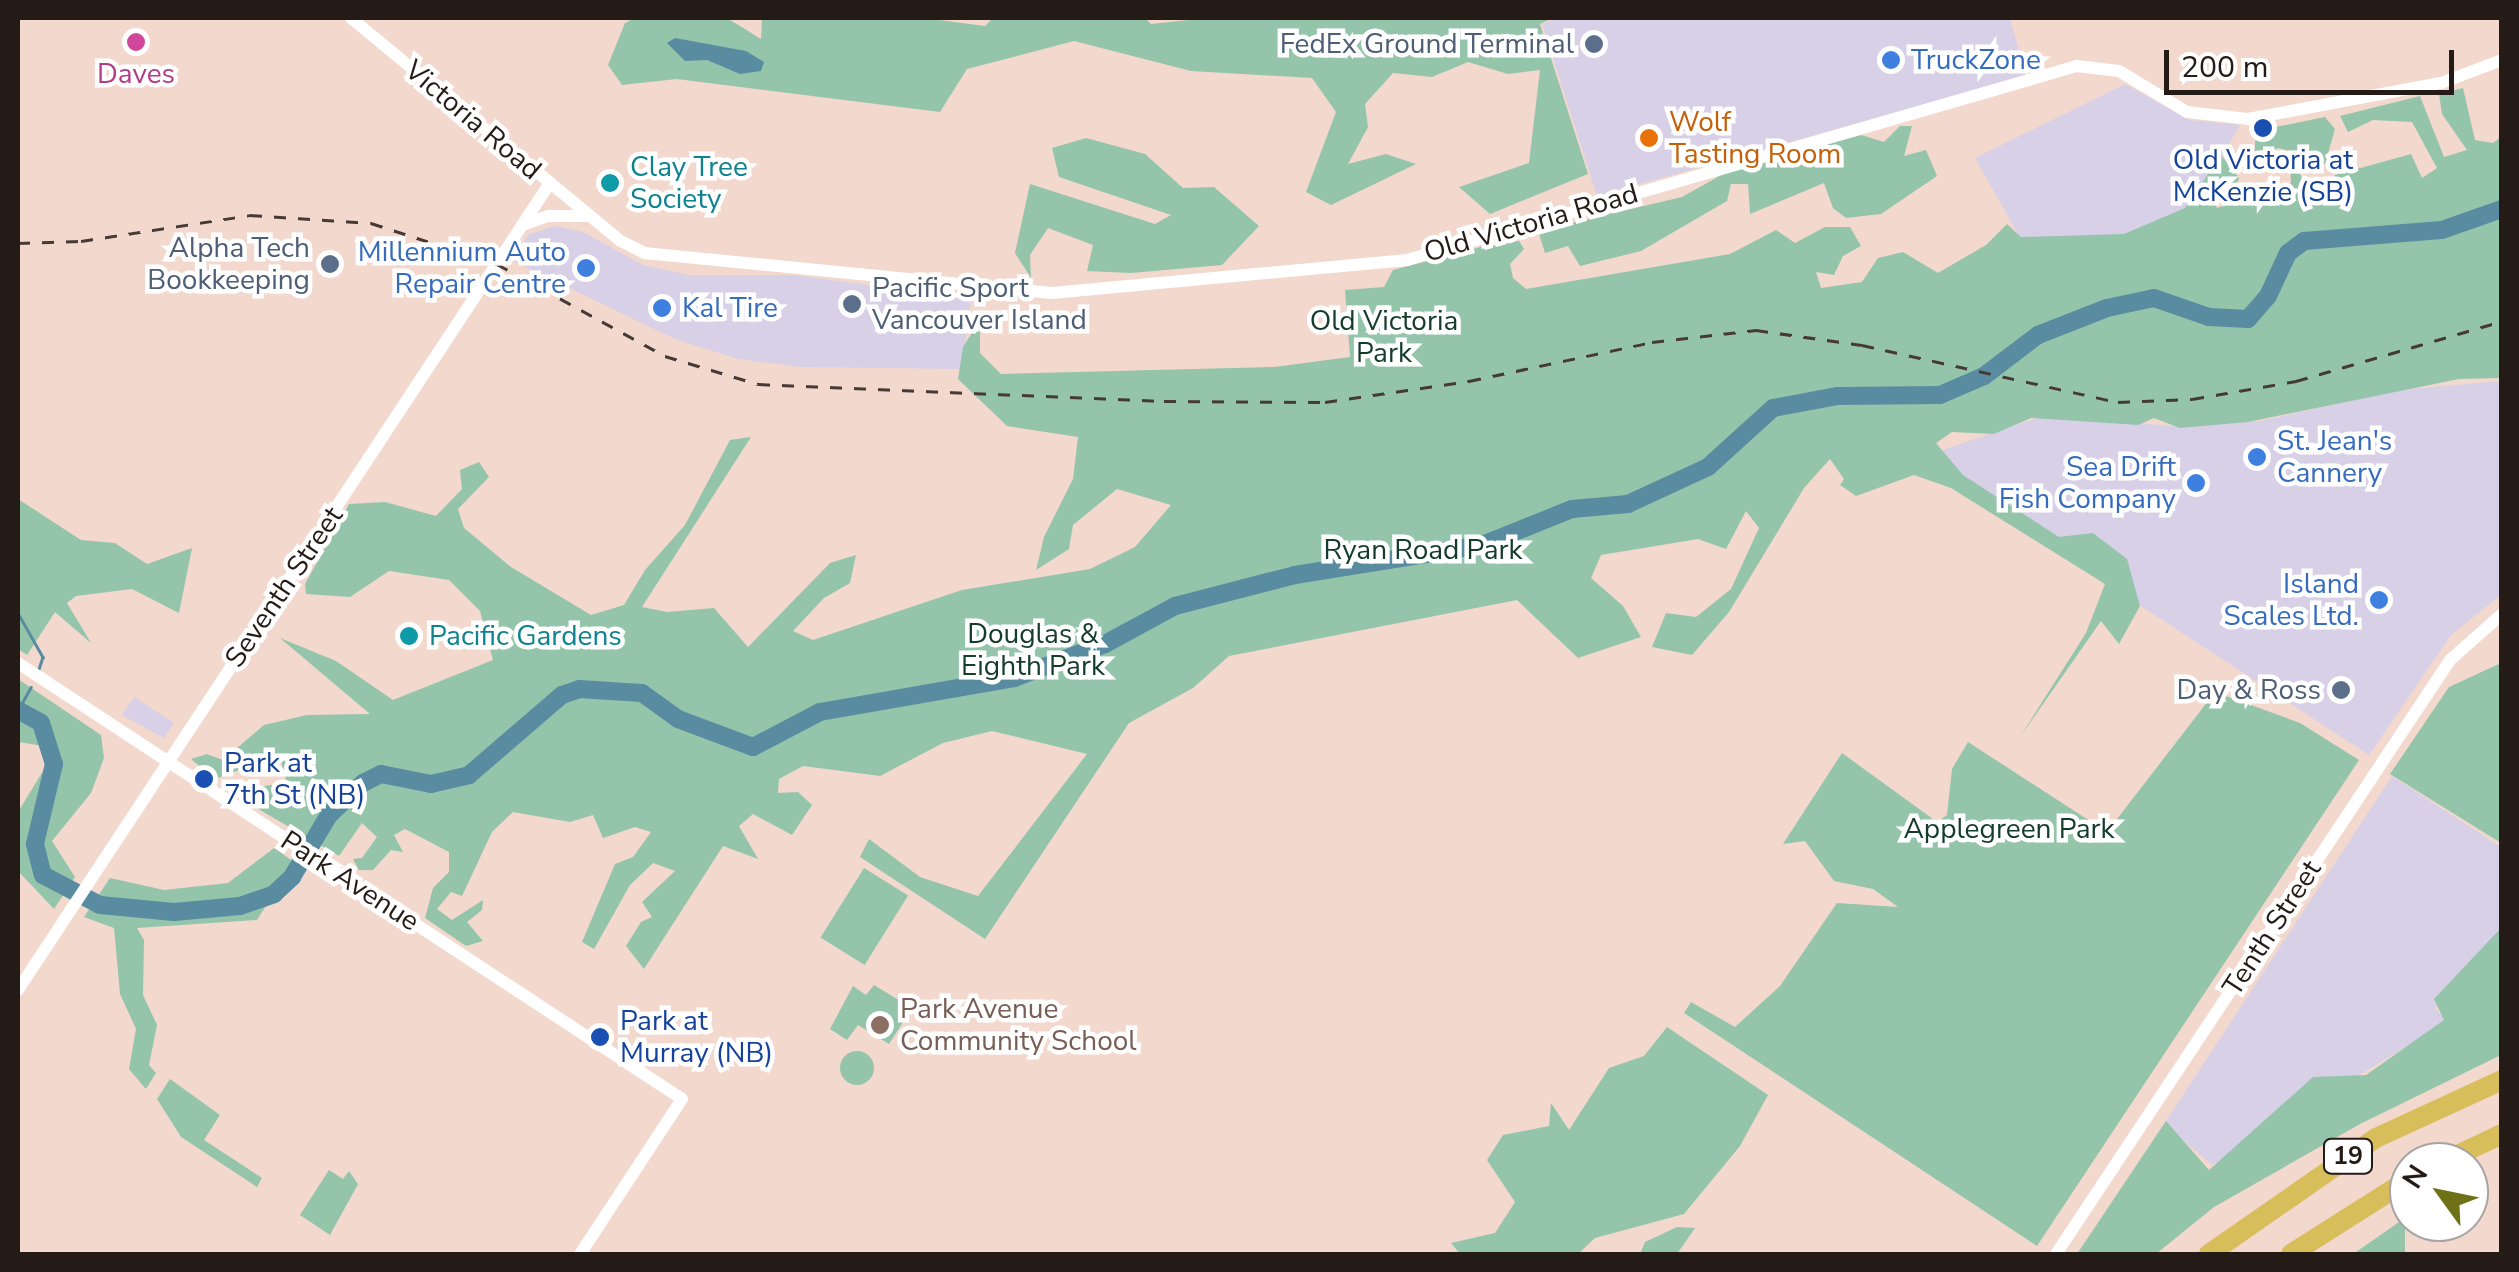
<!DOCTYPE html>
<html>
<head>
<meta charset="utf-8">
<style>
  body { margin:0 }
  #map { position:relative; width:2519px; height:1272px; overflow:hidden; background:#f2d8cd; font-family:"Nunito Sans",sans-serif }
  div>[style] { position:absolute }
  .industrial>* { inset:0; background:#d8d0e6 }
  .green>* { inset:0; background:#94c5ab; transform-origin:0 0 }
  .round { border-radius:50% }
  .water>* { inset:0; background:#598ca1 }
  .stream>* { height:2.5px; margin:-1.25px; padding:0 1.25px; transform-origin:1.25px; border-radius:1.25px; background:#598ca1 }
  .river>* { height:18px; margin:-9px; padding:0 9px; transform-origin:9px; border-radius:9px; background:#598ca1 }
  .minor>* { height:12px; margin:-6px; padding:0 6px; transform-origin:6px; border-radius:6px; background:#fff }
  .highway>* { height:20px; margin:-10px; padding:0 10px; transform-origin:10px; border-radius:10px; background:#d8be5b }
  .rail>* { height:2.5px; margin-top:-1.25px; transform-origin:0; background:repeating-linear-gradient(90deg,#463a35 0 12px,transparent 0 24px) }
  .dots>* { width:28px; height:28px; translate:-50% -50%; box-sizing:border-box; border:5px solid #fff; border-radius:50% }
  span { translate:-50% -50%; white-space:nowrap; text-align:center; line-height:1.15; -webkit-text-stroke:9px #fff; paint-order:stroke }
  .shield-label span { padding:2px 8px; background:#fff; border:2px solid; border-radius:8px; -webkit-text-stroke-width:0 }
  .shield-label { font-size:25px; color:#241b17; font-weight:700 }
  .service-label { font-size:28px; color:#4e5e75 }
  .right { translate:-100% -50%; text-align:right }
  .left { translate:0 -50%; text-align:left }
  .shop-label { font-size:28px; color:#366cbe }
  .hotel-label { font-size:28px; color:#b23c85 }
  .street-label { font-size:28px; color:#241b17 }
  .food-label { font-size:28px; color:#c56008 }
  .transit-label { font-size:28px; color:#164399 }
  .culture-label { font-size:28px; color:#0d838f }
  .park-label { font-size:28px; color:#143c2a }
  .education-label { font-size:28px; color:#785e54 }
  .frame { position:absolute; inset:0; border:20px solid #241b17; pointer-events:none }
  .north { position:absolute; left:2389px; top:1142px; width:100px; height:100px; box-sizing:border-box; background:#fff; border:2px solid #a7a4a2; border-radius:50%; rotate:303deg; font-size:28px; font-weight:700; line-height:40px; text-align:center; color:#241b17 }
  .north::after { content:''; display:block; margin:auto; width:35px; height:45px; background:#6e7116; clip-path:polygon(50% 0,100% 100%,50% 72%,0 100%) }
  .scale { position:absolute; left:2164px; top:50px; width:290px; height:45px; box-sizing:border-box; border:5px solid #241b17; border-top:0; padding-left:12px; font-size:30px; line-height:35px; white-space:nowrap; color:#241b17; -webkit-text-stroke:8px #fff; paint-order:stroke }
</style>
</head>
<body>
<div id="map">
  <div class="industrial">
    <div style="clip-path:polygon(1559px 18px,2010px 18px,2026px 76px,1597px 196px,1542px 24px)"></div>
    <div style="clip-path:polygon(2125px 84px,2190px 120px,2240px 125px,2179px 232px,2032px 259px,1975px 158px)"></div>
    <div style="clip-path:polygon(555px 226px,583px 232px,643px 265px,688px 275px,793px 275px,971px 299px,962px 369px,802px 367px,738px 359px,675px 339px,511px 260px,529px 234px)"></div>
    <div style="clip-path:polygon(2501px 381px,2501px 595px,2451px 635px,2369px 755px,1934px 471px,1931px 454px,2049px 414px,2169px 426px,2260px 421px,2398px 390px)"></div>
    <div style="clip-path:polygon(134px 697px,174px 723px,164px 738px,122px 715px)"></div>
    <div style="clip-path:polygon(2392px 776px,2501px 847px,2501px 951px,2435px 1008px,2448px 1021px,2212px 1165px,2164px 1124px)"></div>
  </div>
  <div class="green">
    <div style="clip-path:polygon(635px 18px,727px 18px,761px 39px,762px 18px,924px 18px,985px 26px,993px 18px,1145px 18px,1151px 24px,1207px 18px,1553px 18px,1540px 24px,1588px 174px,1490px 214px,1459px 187px,1529px 163px,1540px 70px,1508px 74px,1468px 62px,1432px 77px,1393px 73px,1365px 104px,1368px 127px,1348px 164px,1386px 154px,1416px 164px,1331px 205px,1306px 192px,1336px 112px,1312px 78px,1191px 71px,1074px 41px,967px 69px,940px 112px,677px 79px,622px 85px,608px 65px,625px 23px)"></div>
    <div style="clip-path:polygon(2463px 88px,2475px 140px,2493px 143px,2501px 137px,2501px 378px,2459px 379px,2248px 422px,2180px 428px,2154px 418px,2138px 425px,2031px 418px,1994px 434px,1952px 432px,1936px 443px,1963px 475px,2059px 537px,2093px 533px,2127px 559px,2140px 606px,2119px 644px,2101px 621px,2020px 737px,2086px 633px,2105px 584px,1951px 488px,1914px 475px,1856px 496px,1840px 485px,1844px 479px,1830px 459px,1804px 488px,1729px 612px,1692px 655px,1652px 647px,1666px 613px,1696px 617px,1731px 589px,1759px 528px,1746px 511px,1726px 549px,1698px 539px,1601px 555px,1591px 578px,1623px 606px,1641px 637px,1578px 658px,1517px 600px,1229px 656px,1193px 688px,1129px 723px,985px 939px,860px 857px,869px 839px,920px 877px,978px 896px,1087px 754px,992px 731px,943px 743px,880px 776px,803px 766px,779px 779px,778px 793px,798px 792px,812px 805px,792px 835px,753px 814px,739px 826px,758px 859px,723px 846px,644px 969px,626px 946px,641px 922px,652px 917px,642px 902px,675px 871px,653px 863px,630px 885px,594px 949px,582px 942px,615px 864px,633px 857px,651px 832px,635px 827px,603px 838px,593px 815px,570px 822px,513px 812px,492px 832px,462px 896px,451px 892px,437px 909px,452px 920px,483px 900px,482px 910px,467px 922px,483px 941px,466px 946px,425px 918px,433px 888px,449px 872px,449px 852px,405px 829px,394px 835px,403px 852px,391px 850px,373px 870px,359px 870px,353px 859px,362px 858px,377px 837px,362px 823px,339px 856px,260px 810px,240px 789px,287px 783px,279px 755px,215px 779px,191px 759px,207px 754px,223px 760px,264px 725px,307px 715px,370px 714px,280px 638px,336px 661px,393px 700px,493px 660px,480px 611px,449px 580px,389px 571px,350px 597px,306px 594px,305px 584px,349px 504px,385px 502px,436px 516px,462px 489px,460px 470px,479px 462px,489px 477px,458px 509px,464px 528px,511px 567px,591px 615px,624px 605px,645px 570px,685px 525px,730px 440px,751px 437px,642px 607px,667px 612px,714px 608px,748px 647px,830px 563px,856px 555px,850px 583px,824px 598px,793px 631px,813px 640px,962px 590px,1090px 569px,1135px 547px,1171px 505px,1117px 489px,1073px 525px,1069px 549px,1036px 570px,1044px 537px,1073px 479px,1078px 437px,1007px 426px,958px 379px,963px 347px,980px 320px,980px 353px,1001px 374px,1274px 367px,1350px 357px,1345px 290px,1384px 287px,1393px 270px,1492px 244px,1519px 241px,1524px 249px,1510px 264px,1513px 278px,1526px 289px,1730px 254px,1776px 230px,1795px 243px,1825px 227px,1850px 227px,1861px 246px,1843px 256px,1834px 275px,1816px 272px,1821px 288px,1862px 282px,1878px 258px,1903px 252px,1938px 273px,1986px 245px,2007px 224px,2021px 237px,2124px 234px,2185px 208px,2221px 155px,2239px 178px,2233px 194px,2218px 197px,2216px 208px,2272px 194px,2291px 183px,2290px 151px,2278px 148px,2254px 158px,2256px 131px,2325px 117px,2335px 129px,2325px 164px,2300px 173px,2308px 198px,2327px 193px,2335px 175px,2411px 154px,2422px 178px,2437px 168px,2412px 122px,2373px 120px,2348px 132px,2340px 116px,2420px 96px,2444px 157px,2467px 150px,2442px 114px,2439px 94px)"></div>
    <div style="clip-path:polygon(1900px 126px,1912px 126px,1904px 156px,1926px 150px,1937px 176px,1881px 214px,1846px 218px,1833px 208px,1824px 183px,1750px 214px,1748px 184px,1731px 184px,1727px 201px,1641px 251px,1580px 266px,1568px 246px,1545px 253px,1538px 231px,1682px 197px,1725px 173px,1861px 135px,1884px 142px)"></div>
    <div style="clip-path:polygon(1086px 138px,1145px 154px,1183px 188px,1214px 187px,1259px 226px,1222px 265px,1131px 273px,1087px 271px,1093px 245px,1048px 228px,1030px 255px,1031px 278px,1015px 253px,1030px 184px,1155px 224px,1171px 215px,1059px 177px,1052px 148px)"></div>
    <div style="clip-path:polygon(18px 499px,81px 540px,115px 543px,147px 564px,192px 548px,179px 613px,132px 589px,76px 596px,67px 603px,91px 643px,55px 612px,27px 655px,18px 649px)"></div>
    <div style="clip-path:polygon(2501px 663px,2501px 843px,2390px 774px,2449px 687px)"></div>
    <div style="clip-path:polygon(18px 679px,101px 735px,104px 758px,91px 793px,52px 841px,75px 877px,54px 909px,18px 871px,18px 812px,57px 748px,18px 742px)"></div>
    <div style="clip-path:polygon(2215px 692px,2300px 723px,2359px 760px,2037px 1246px,1684px 1013px,1691px 1002px,1735px 1027px,1780px 986px,1837px 903px,1898px 907px,1873px 889px,1834px 881px,1805px 841px,1783px 844px,1842px 753px,1937px 822px,1947px 815px,1952px 769px,1968px 742px,2107px 832px)"></div>
    <div style="clip-path:polygon(274px 848px,294px 862px,257px 920px,137px 928px,144px 940px,143px 995px,157px 1025px,149px 1065px,156px 1073px,146px 1089px,129px 1069px,136px 1029px,120px 994px,114px 928px,84px 917px,110px 878px,164px 890px,228px 883px)"></div>
    <div style="left:864px;top:868px;width:52px;height:82px;rotate:32deg"></div>
    <div style="clip-path:polygon(2501px 928px,2501px 1055px,2360px 1124px,2214px 1207px,2156px 1254px,2077px 1254px,2166px 1121px,2209px 1170px,2313px 1077px,2366px 1075px,2444px 1020px,2434px 999px)"></div>
    <div style="clip-path:polygon(874px 985px,912px 1008px,889px 1044px,858px 1025px,847px 1040px,830px 1029px,853px 986px,866px 995px)"></div>
    <div style="clip-path:polygon(1667px 1027px,1768px 1095px,1740px 1146px,1684px 1214px,1595px 1238px,1578px 1254px,1460px 1254px,1451px 1243px,1495px 1233px,1515px 1202px,1487px 1160px,1503px 1135px,1549px 1126px,1551px 1103px,1569px 1130px,1609px 1068px,1644px 1056px)"></div>
    <div class="round" style="left:840px;top:1051px;width:34px;height:34px"></div>
    <div style="clip-path:polygon(170px 1079px,220px 1115px,204px 1140px,262px 1178px,257px 1187px,181px 1137px,157px 1099px)"></div>
    <div style="clip-path:polygon(329px 1170px,343px 1179px,349px 1171px,358px 1184px,330px 1235px,300px 1215px)"></div>
    <div style="clip-path:polygon(2405px 1218px,2405px 1254px,2353px 1254px)"></div>
    <div style="clip-path:polygon(1677px 1227px,1695px 1228px,1677px 1254px,1640px 1254px,1645px 1242px)"></div>
  </div>
  <div class="water">
    <div style="clip-path:polygon(675px 38px,746px 51px,764px 62px,761px 71px,740px 74px,707px 60px,685px 61px,667px 43px)"></div>
  </div>
  <div class="stream">
    <div style="left:18px;top:613px;width:51px;rotate:60.4deg"></div>
    <div style="left:43px;top:657px;width:13px;rotate:108deg"></div>
    <div style="left:18px;top:710px;width:26px;rotate:-61deg"></div>
  </div>
  <div class="river">
    <div style="left:18px;top:710px;width:26px;rotate:29deg"></div>
    <div style="left:41px;top:723px;width:43px;rotate:72.4deg"></div>
    <div style="left:54px;top:764px;width:82px;rotate:103.4deg"></div>
    <div style="left:35px;top:844px;width:32px;rotate:76deg"></div>
    <div style="left:43px;top:875px;width:64px;rotate:27.8deg"></div>
    <div style="left:100px;top:905px;width:74px;rotate:5.4deg"></div>
    <div style="left:174px;top:912px;width:66px;rotate:-5.2deg"></div>
    <div style="left:240px;top:906px;width:36px;rotate:-19deg"></div>
    <div style="left:274px;top:894px;width:25px;rotate:-43deg"></div>
    <div style="left:292px;top:877px;width:72px;rotate:-59.2deg"></div>
    <div style="left:329px;top:815px;width:47px;rotate:-43.3deg"></div>
    <div style="left:363px;top:783px;width:20px;rotate:-27deg"></div>
    <div style="left:381px;top:774px;width:51px;rotate:11.3deg"></div>
    <div style="left:431px;top:784px;width:39px;rotate:-13deg"></div>
    <div style="left:469px;top:775px;width:123px;rotate:-40.7deg"></div>
    <div style="left:562px;top:695px;width:18px;rotate:-19deg"></div>
    <div style="left:579px;top:689px;width:63px;rotate:3.6deg"></div>
    <div style="left:642px;top:693px;width:44px;rotate:35.8deg"></div>
    <div style="left:678px;top:719px;width:80px;rotate:20.5deg"></div>
    <div style="left:753px;top:747px;width:76px;rotate:-27.6deg"></div>
    <div style="left:820px;top:712px;width:197px;rotate:-9.9deg"></div>
    <div style="left:1014px;top:678px;width:97px;rotate:-20.5deg"></div>
    <div style="left:1105px;top:644px;width:80px;rotate:-28.5deg"></div>
    <div style="left:1175px;top:606px;width:124px;rotate:-14.5deg"></div>
    <div style="left:1295px;top:575px;width:189px;rotate:-9.1deg"></div>
    <div style="left:1482px;top:545px;width:97px;rotate:-21.8deg"></div>
    <div style="left:1572px;top:509px;width:56px;rotate:-5.1deg"></div>
    <div style="left:1628px;top:504px;width:88px;rotate:-24.8deg"></div>
    <div style="left:1708px;top:467px;width:88px;rotate:-42.2deg"></div>
    <div style="left:1773px;top:408px;width:66px;rotate:-10.5deg"></div>
    <div style="left:1838px;top:396px;width:102px;rotate:-0.6deg"></div>
    <div style="left:1940px;top:395px;width:48px;rotate:-23.4deg"></div>
    <div style="left:1984px;top:376px;width:68px;rotate:-37.2deg"></div>
    <div style="left:2038px;top:335px;width:74px;rotate:-21.4deg"></div>
    <div style="left:2107px;top:308px;width:48px;rotate:-12deg"></div>
    <div style="left:2154px;top:298px;width:58px;rotate:19.1deg"></div>
    <div style="left:2209px;top:317px;width:39px;rotate:3deg"></div>
    <div style="left:2248px;top:319px;width:30px;rotate:-49deg"></div>
    <div style="left:2268px;top:296px;width:47px;rotate:-65.1deg"></div>
    <div style="left:2288px;top:253px;width:20px;rotate:-37deg"></div>
    <div style="left:2304px;top:241px;width:138px;rotate:-4.6deg"></div>
    <div style="left:2442px;top:230px;width:64px;rotate:-19.3deg"></div>
  </div>
  <div class="minor">
    <div style="left:351px;top:18px;width:348px;rotate:39.6deg"></div>
    <div style="left:619px;top:240px;width:28px;rotate:27deg"></div>
    <div style="left:644px;top:253px;width:410px;rotate:5.6deg"></div>
    <div style="left:1052px;top:293px;width:357px;rotate:-5.3deg"></div>
    <div style="left:1407px;top:260px;width:698px;rotate:-16.15deg"></div>
    <div style="left:2077px;top:66px;width:42px;rotate:6.8deg"></div>
    <div style="left:2119px;top:71px;width:79px;rotate:31.1deg"></div>
    <div style="left:2187px;top:112px;width:61px;rotate:6.5deg"></div>
    <div style="left:2248px;top:119px;width:196px;rotate:-10.6deg"></div>
    <div style="left:2441px;top:83px;width:65px;rotate:-20.7deg"></div>
    <div style="left:522px;top:225px;width:28px;rotate:-19deg"></div>
    <div style="left:548px;top:216px;width:39px"></div>
    <div style="left:18px;top:663px;width:794px;rotate:33.29deg"></div>
    <div style="left:682px;top:1099px;width:186px;rotate:123.3deg"></div>
    <div style="left:18px;top:990px;width:967px;rotate:-56.61deg"></div>
    <div style="left:2056px;top:1254px;width:713px;rotate:-56.44deg"></div>
    <div style="left:2450px;top:660px;width:69px;rotate:-41.5deg"></div>
  </div>
  <div class="highway">
    <div style="left:2443px;top:1162px;width:65px;rotate:-25.4deg"></div>
    <div style="left:2209px;top:1254px;width:203px;rotate:-34.8deg"></div>
    <div style="left:2376px;top:1138px;width:139px;rotate:-24.7deg"></div>
    <div style="left:2291px;top:1254px;width:140px;rotate:-32.4deg"></div>
  </div>
  <div class="rail">
    <div style="left:18px;top:243px;width:63px;rotate:-1.8deg"></div>
    <div style="left:81px;top:241px;width:171px;rotate:-8.7deg"></div>
    <div style="left:250px;top:215px;width:121px;rotate:3.8deg"></div>
    <div style="left:371px;top:223px;width:133px;rotate:18deg"></div>
    <div style="left:497px;top:264px;width:192px;rotate:28.7deg"></div>
    <div style="left:665px;top:356px;width:97px;rotate:16.8deg"></div>
    <div style="left:758px;top:384px;width:406px;rotate:2.4deg"></div>
    <div style="left:1164px;top:401px;width:161px;rotate:0.4deg"></div>
    <div style="left:1325px;top:402px;width:146px;rotate:-8.3deg"></div>
    <div style="left:1469px;top:381px;width:187px;rotate:-12deg"></div>
    <div style="left:1652px;top:342px;width:105px;rotate:-6.6deg"></div>
    <div style="left:1756px;top:330px;width:107px;rotate:8.1deg"></div>
    <div style="left:1862px;top:345px;width:262px;rotate:12.6deg"></div>
    <div style="left:2118px;top:402px;width:74px;rotate:-2.3deg"></div>
    <div style="left:2192px;top:399px;width:106px;rotate:-9.8deg"></div>
    <div style="left:2296px;top:381px;width:215px;rotate:-16.2deg"></div>
  </div>
  <div class="dots">
    <div style="left:136px;top:42px;background:#d1479c"></div>
    <div style="left:1594px;top:44px;background:#5c6f8a"></div>
    <div style="left:1891px;top:60px;background:#3f7fe0"></div>
    <div style="left:2263px;top:128px;background:#1a4fb4"></div>
    <div style="left:1649px;top:138px;background:#e8710a"></div>
    <div style="left:610px;top:183px;background:#0f9aa8"></div>
    <div style="left:330px;top:264px;background:#5c6f8a"></div>
    <div style="left:586px;top:268px;background:#3f7fe0"></div>
    <div style="left:852px;top:304px;background:#5c6f8a"></div>
    <div style="left:662px;top:308px;background:#3f7fe0"></div>
    <div style="left:2257px;top:457px;background:#3f7fe0"></div>
    <div style="left:2196px;top:483px;background:#3f7fe0"></div>
    <div style="left:2379px;top:600px;background:#3f7fe0"></div>
    <div style="left:409px;top:636px;background:#0f9aa8"></div>
    <div style="left:2341px;top:690px;background:#5c6f8a"></div>
    <div style="left:204px;top:779px;background:#1a4fb4"></div>
    <div style="left:880px;top:1025px;background:#8d6e63"></div>
    <div style="left:600px;top:1037px;background:#1a4fb4"></div>
  </div>
  <div class="shield-label">
    <span style="left:2348px;top:1156px">19</span>
  </div>
  <div class="service-label">
    <span class="right" style="left:1574px;top:44px">FedEx Ground Terminal</span>
    <span class="right" style="left:310px;top:264px">Alpha Tech<br>Bookkeeping</span>
    <span class="left" style="left:872px;top:304px">Pacific Sport<br>Vancouver Island</span>
    <span class="right" style="left:2321px;top:690px">Day &amp; Ross</span>
  </div>
  <div class="shop-label">
    <span class="left" style="left:1911px;top:60px">TruckZone</span>
    <span class="right" style="left:566px;top:268px">Millennium Auto<br>Repair Centre</span>
    <span class="left" style="left:682px;top:308px">Kal Tire</span>
    <span class="left" style="left:2277px;top:457px">St. Jean's<br>Cannery</span>
    <span class="right" style="left:2176px;top:483px">Sea Drift<br>Fish Company</span>
    <span class="right" style="left:2359px;top:600px">Island<br>Scales Ltd.</span>
  </div>
  <div class="hotel-label">
    <span style="left:136px;top:74px">Daves</span>
  </div>
  <div class="street-label">
    <span style="left:473px;top:120px;rotate:40deg">Victoria Road</span>
    <span style="left:1531px;top:223px;rotate:-16deg">Old Victoria Road</span>
    <span style="left:284px;top:587px;rotate:-56deg">Seventh Street</span>
    <span style="left:350px;top:881px;rotate:33deg">Park Avenue</span>
    <span style="left:2272px;top:928px;rotate:-57deg">Tenth Street</span>
  </div>
  <div class="food-label">
    <span class="left" style="left:1669px;top:138px">Wolf<br>Tasting Room</span>
  </div>
  <div class="transit-label">
    <span style="left:2263px;top:176px">Old Victoria at<br>McKenzie (SB)</span>
    <span class="left" style="left:224px;top:779px">Park at<br>7th St (NB)</span>
    <span class="left" style="left:620px;top:1037px">Park at<br>Murray (NB)</span>
  </div>
  <div class="culture-label">
    <span class="left" style="left:630px;top:183px">Clay Tree<br>Society</span>
    <span class="left" style="left:429px;top:636px">Pacific Gardens</span>
  </div>
  <div class="park-label">
    <span style="left:1384px;top:337px">Old Victoria<br>Park</span>
    <span style="left:1423px;top:550px">Ryan Road Park</span>
    <span style="left:1033px;top:650px">Douglas &amp;<br>Eighth Park</span>
    <span style="left:2009px;top:829px">Applegreen Park</span>
  </div>
  <div class="education-label">
    <span class="left" style="left:900px;top:1025px">Park Avenue<br>Community School</span>
  </div>
  <div class="frame"></div>
  <div class="north">N</div>
  <div class="scale">200 m</div>
</div>
</body>
</html>
